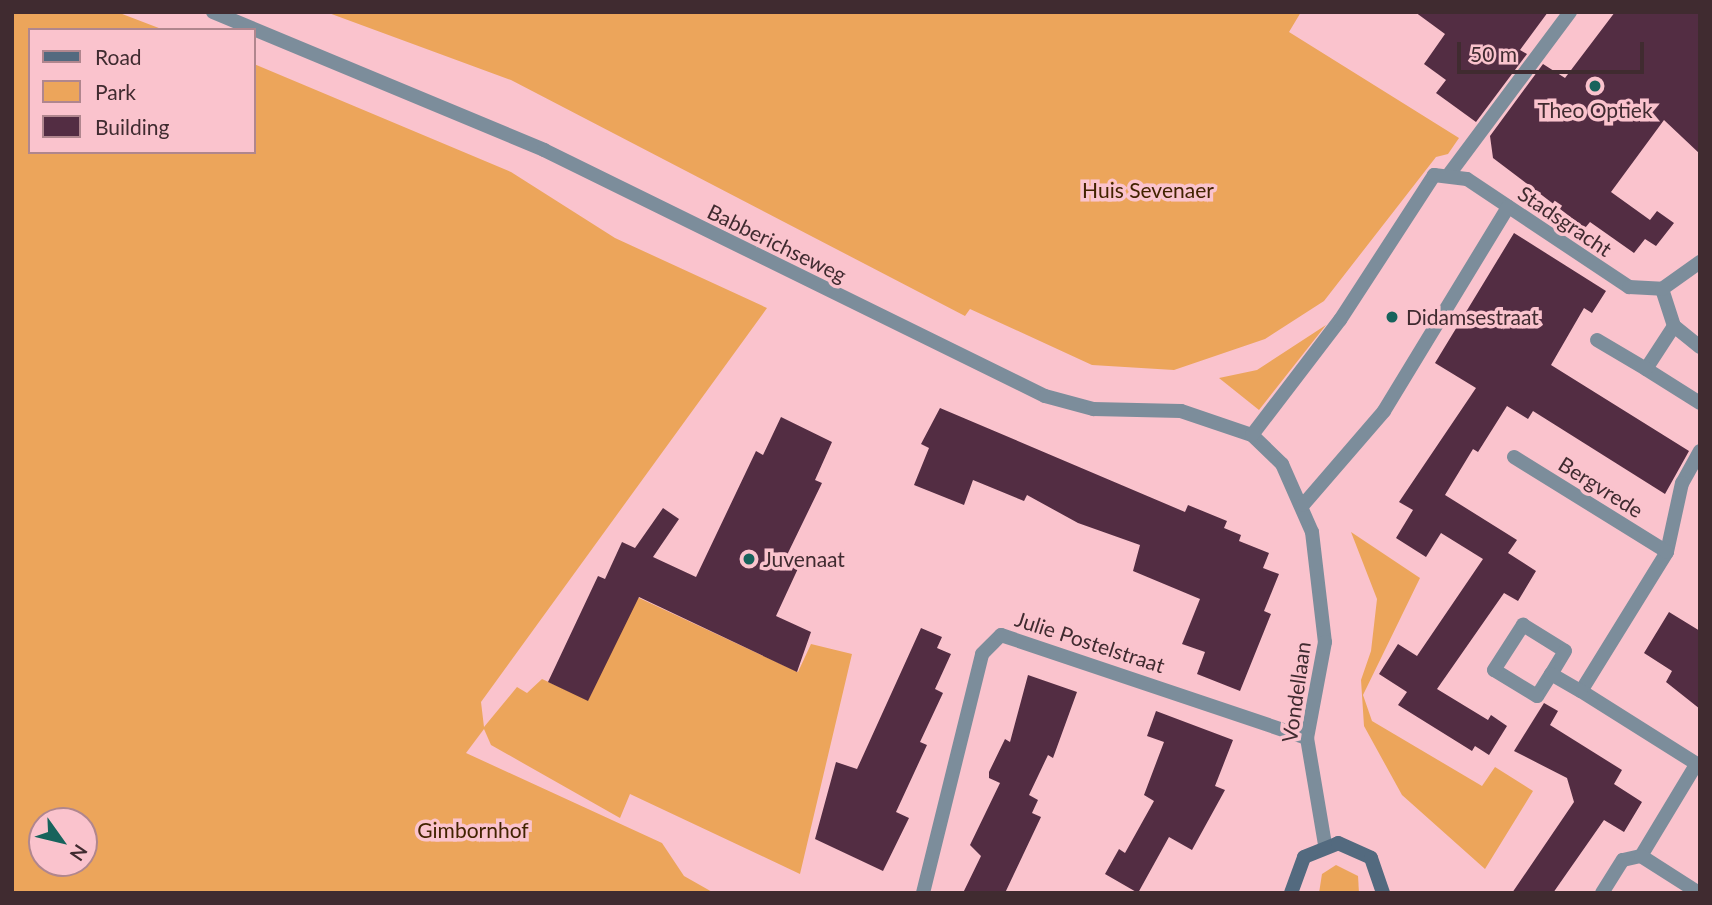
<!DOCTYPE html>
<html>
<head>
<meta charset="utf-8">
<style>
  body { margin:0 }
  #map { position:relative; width:1712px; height:905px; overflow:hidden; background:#fac3cd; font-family:Lato,sans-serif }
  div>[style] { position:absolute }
  .green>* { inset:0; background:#eca55b }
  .building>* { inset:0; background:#532d43 }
  .street>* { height:14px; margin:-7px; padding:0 7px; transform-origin:7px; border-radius:7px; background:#7c8d9b }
  .secondary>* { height:14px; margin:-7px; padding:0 7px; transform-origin:7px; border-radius:7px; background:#536a7f }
  .dots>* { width:19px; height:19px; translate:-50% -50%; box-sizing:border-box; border:4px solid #fac3cd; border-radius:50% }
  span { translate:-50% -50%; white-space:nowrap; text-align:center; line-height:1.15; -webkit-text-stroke:7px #fac3cd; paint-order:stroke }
  .poi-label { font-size:21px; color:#402b30 }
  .left { translate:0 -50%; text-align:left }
  .park-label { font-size:21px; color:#422300 }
  .street-label { font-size:21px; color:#402b30 }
  .frame { position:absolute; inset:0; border:14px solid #402b30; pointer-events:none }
  .legend { position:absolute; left:28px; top:28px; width:228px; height:126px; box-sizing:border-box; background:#fac3cd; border:2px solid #b0868e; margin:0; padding:9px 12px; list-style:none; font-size:21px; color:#402b30 }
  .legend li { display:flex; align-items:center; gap:14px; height:35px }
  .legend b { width:35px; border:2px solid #b0868e }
  .north { position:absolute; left:28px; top:807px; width:70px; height:70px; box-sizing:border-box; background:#fac3cd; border:2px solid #b0868e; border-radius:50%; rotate:124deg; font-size:19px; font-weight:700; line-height:28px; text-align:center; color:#402b30 }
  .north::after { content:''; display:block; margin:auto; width:24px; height:32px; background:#17635c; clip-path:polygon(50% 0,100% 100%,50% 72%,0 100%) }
  .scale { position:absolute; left:1457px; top:42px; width:187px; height:32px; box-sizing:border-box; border:4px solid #402b30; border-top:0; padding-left:9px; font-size:21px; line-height:24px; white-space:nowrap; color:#402b30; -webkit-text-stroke:5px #fac3cd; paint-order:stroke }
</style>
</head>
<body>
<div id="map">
  <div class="green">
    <div style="clip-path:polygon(evenodd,12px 12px,117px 12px,164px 30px,30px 30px,30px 152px,254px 152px,254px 64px,511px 172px,615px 238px,767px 308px,481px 702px,484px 727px,517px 687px,527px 693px,542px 679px,588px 700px,637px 597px,798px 672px,811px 644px,852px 654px,800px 874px,630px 794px,620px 818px,491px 745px,484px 729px,466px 753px,662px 843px,684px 876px,714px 893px,12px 893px,12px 12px,42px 821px,84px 821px,84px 863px,42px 863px,42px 821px)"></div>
    <div style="clip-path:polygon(326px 12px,1301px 12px,1289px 32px,1459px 138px,1448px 154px,1436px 157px,1324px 301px,1265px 339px,1174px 370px,1092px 365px,970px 309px,965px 316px,511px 80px)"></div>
    <div style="clip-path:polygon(1326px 325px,1259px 410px,1219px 378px,1257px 370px)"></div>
    <div style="clip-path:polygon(1351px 532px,1420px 578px,1363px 695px,1372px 721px,1482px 786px,1495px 767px,1533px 791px,1485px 869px,1402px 795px,1364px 726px,1361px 680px,1371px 651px,1377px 599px)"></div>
    <div style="clip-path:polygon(1336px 865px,1358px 876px,1359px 893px,1319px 893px,1322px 874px)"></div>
  </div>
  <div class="building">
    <div style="clip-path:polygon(1415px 12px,1548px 12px,1520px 50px,1527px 54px,1476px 122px,1436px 93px,1446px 80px,1424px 64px,1445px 34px)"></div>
    <div style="clip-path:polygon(1615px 12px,1700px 12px,1700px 154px,1664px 120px,1611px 192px,1650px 220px,1657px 211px,1674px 223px,1656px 246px,1645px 239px,1634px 253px,1590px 222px,1585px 228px,1493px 158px,1490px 136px,1543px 64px,1565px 78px)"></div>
    <div style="clip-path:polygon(1514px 233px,1606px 291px,1592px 313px,1584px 308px,1551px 365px,1689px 451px,1665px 494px,1533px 411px,1528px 419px,1507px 406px,1478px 452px,1473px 449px,1445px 495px,1517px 540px,1508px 553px,1536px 571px,1518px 601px,1504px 593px,1437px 689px,1488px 720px,1491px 715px,1507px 726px,1489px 755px,1475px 746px,1472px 751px,1398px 705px,1407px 692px,1379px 674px,1398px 644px,1417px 656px,1483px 559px,1441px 533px,1426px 557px,1396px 538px,1413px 510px,1399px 502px,1476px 388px,1435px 363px)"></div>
    <div style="clip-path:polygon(940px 408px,1185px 512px,1188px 505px,1227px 521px,1224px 528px,1241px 535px,1239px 541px,1269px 553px,1263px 568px,1279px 574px,1264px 611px,1271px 614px,1240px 691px,1197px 674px,1205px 652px,1182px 644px,1200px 599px,1133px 571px,1140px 545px,1078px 523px,1027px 495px,1024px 501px,973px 480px,964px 505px,914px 485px,929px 448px,921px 444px)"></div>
    <div style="clip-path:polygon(781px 417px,832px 442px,815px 480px,822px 483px,787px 555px,801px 562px,776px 616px,811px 632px,797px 672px,639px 597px,588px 701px,548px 682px,598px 576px,605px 579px,622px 542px,635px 548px,663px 508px,679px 519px,653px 557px,696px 577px,756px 451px,763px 455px)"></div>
    <div style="clip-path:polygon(1669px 612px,1700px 631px,1700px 709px,1666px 682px,1672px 671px,1644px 653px)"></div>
    <div style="clip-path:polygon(921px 628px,942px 637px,937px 648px,951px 654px,935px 689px,943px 693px,920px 742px,927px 745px,896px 812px,909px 818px,883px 871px,815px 839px,836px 762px,857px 769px)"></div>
    <div style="clip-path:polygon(1028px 675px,1077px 692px,1053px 758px,1048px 755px,1029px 795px,1038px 800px,1032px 813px,1041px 817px,1005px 893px,963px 893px,981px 856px,970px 845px,1000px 783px,989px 778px,989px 772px,1005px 739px,1010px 742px)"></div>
    <div style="clip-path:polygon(1544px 703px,1558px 711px,1550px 725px,1622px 770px,1614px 784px,1642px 802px,1624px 832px,1604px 820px,1553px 893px,1512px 893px,1574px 802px,1567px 778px,1514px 751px)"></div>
    <div style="clip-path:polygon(1156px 711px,1233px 740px,1215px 786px,1225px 790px,1192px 850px,1169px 837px,1138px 893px,1105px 874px,1119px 849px,1125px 853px,1154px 801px,1144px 795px,1164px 742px,1147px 736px)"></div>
  </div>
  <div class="street">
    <div style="left:213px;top:12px;width:359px;rotate:22.6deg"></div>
    <div style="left:544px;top:150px;width:558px;rotate:26.15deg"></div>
    <div style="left:1045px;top:396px;width:50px;rotate:15.2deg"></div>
    <div style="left:1093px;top:409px;width:88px;rotate:1.3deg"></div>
    <div style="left:1181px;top:411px;width:75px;rotate:18.7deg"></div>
    <div style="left:1252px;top:435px;width:42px;rotate:44deg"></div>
    <div style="left:1282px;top:464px;width:74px;rotate:66.2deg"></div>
    <div style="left:1312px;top:532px;width:111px;rotate:83.3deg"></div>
    <div style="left:1325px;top:642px;width:98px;rotate:100.6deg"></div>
    <div style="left:1307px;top:738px;width:108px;rotate:80.4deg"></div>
    <div style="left:1450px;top:173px;width:201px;rotate:-53.3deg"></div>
    <div style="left:1662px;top:289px;width:39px;rotate:72deg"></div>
    <div style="left:1674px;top:326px;width:51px;rotate:123.1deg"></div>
    <div style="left:1646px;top:369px;width:64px;rotate:32.2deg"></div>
    <div style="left:1674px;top:326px;width:33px;rotate:39deg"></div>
    <div style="left:1597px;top:340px;width:57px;rotate:30.6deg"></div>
    <div style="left:1252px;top:435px;width:145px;rotate:-52.6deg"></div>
    <div style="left:1340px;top:320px;width:173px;rotate:-57deg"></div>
    <div style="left:1434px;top:175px;width:33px;rotate:7deg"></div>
    <div style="left:1467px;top:179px;width:195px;rotate:33.7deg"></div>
    <div style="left:1629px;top:287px;width:33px;rotate:3deg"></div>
    <div style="left:1662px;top:289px;width:47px;rotate:-35.4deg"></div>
    <div style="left:1700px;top:451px;width:37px;rotate:119deg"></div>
    <div style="left:1682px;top:483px;width:71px;rotate:102.3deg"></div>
    <div style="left:1667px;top:552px;width:163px;rotate:121.7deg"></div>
    <div style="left:1581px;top:691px;width:141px;rotate:32.2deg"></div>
    <div style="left:1514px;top:457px;width:180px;rotate:31.8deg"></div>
    <div style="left:1303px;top:505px;width:124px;rotate:-49.2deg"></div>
    <div style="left:1384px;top:411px;width:239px;rotate:-58.7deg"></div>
    <div style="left:1551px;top:674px;width:26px;rotate:122deg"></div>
    <div style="left:1537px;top:696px;width:50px;rotate:-148.8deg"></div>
    <div style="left:1494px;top:670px;width:54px;rotate:-57.2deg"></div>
    <div style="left:1523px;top:625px;width:49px;rotate:31.8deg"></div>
    <div style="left:1565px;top:651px;width:27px;rotate:121deg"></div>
    <div style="left:1551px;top:674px;width:34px;rotate:30deg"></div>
    <div style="left:1641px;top:856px;width:106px;rotate:-58.9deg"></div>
    <div style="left:923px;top:893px;width:246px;rotate:-76.1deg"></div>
    <div style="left:982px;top:654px;width:27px;rotate:-45deg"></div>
    <div style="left:1001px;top:635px;width:323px;rotate:18.6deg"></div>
    <div style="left:1602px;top:893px;width:39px;rotate:-58deg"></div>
    <div style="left:1623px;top:860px;width:18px;rotate:-13deg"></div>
    <div style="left:1641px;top:856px;width:69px;rotate:32.5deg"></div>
  </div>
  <div class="secondary">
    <div style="left:1291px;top:893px;width:38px;rotate:-70deg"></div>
    <div style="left:1304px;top:857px;width:37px;rotate:-22deg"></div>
    <div style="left:1338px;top:843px;width:36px;rotate:24deg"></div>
    <div style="left:1371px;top:858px;width:37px;rotate:71deg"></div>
  </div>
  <div class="dots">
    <div style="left:1595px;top:86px;background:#17635c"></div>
    <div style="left:1392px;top:317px;background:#17635c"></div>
    <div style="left:749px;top:559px;background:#17635c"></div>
  </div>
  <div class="poi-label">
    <span style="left:1595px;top:110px">Theo Optiek</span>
    <span class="left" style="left:1406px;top:317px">Didamsestraat</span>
    <span class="left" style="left:763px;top:559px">Juvenaat</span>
  </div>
  <div class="park-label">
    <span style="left:1148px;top:190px">Huis Sevenaer</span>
    <span style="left:473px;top:830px">Gimbornhof</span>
  </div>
  <div class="street-label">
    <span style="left:1565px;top:221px;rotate:34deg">Stadsgracht</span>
    <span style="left:777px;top:243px;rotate:26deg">Babberichseweg</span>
    <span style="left:1601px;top:487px;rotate:32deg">Bergvrede</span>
    <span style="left:1090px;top:642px;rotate:18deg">Julie Postelstraat</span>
    <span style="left:1296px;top:692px;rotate:-82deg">Vondellaan</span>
  </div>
  <div class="frame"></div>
  <ul class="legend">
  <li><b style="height:9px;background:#536a7f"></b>Road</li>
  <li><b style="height:19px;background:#eca55b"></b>Park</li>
  <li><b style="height:19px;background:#532d43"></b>Building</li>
  </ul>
  <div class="north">N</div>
  <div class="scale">50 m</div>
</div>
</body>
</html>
